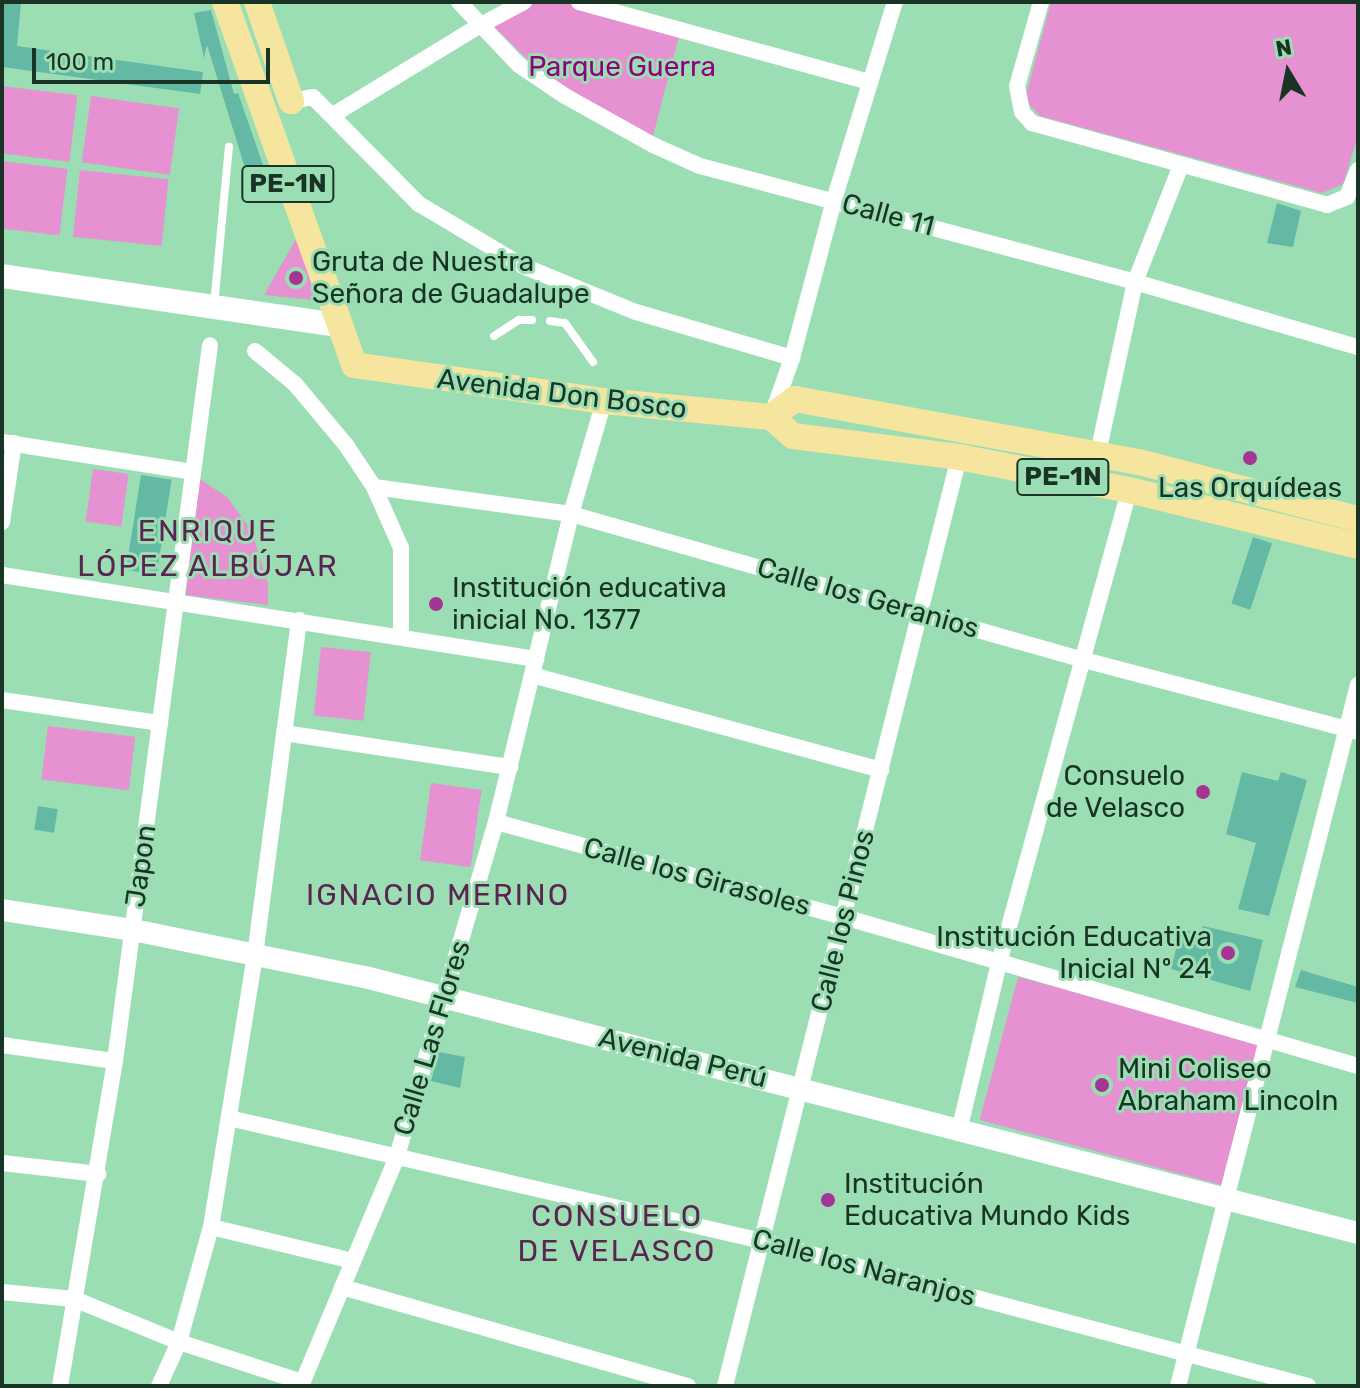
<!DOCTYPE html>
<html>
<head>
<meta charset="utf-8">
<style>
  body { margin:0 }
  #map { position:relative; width:1360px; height:1388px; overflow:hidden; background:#9cdeb3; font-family:Rubik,sans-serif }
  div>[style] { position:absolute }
  .green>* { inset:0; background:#e591d2; transform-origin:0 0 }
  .building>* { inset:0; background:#63b9a4; transform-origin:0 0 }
  .service>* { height:8px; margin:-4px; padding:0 4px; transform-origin:4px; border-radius:4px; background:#fff }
  .minor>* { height:16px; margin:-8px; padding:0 8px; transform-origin:8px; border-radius:8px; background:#fff }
  .tertiary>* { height:22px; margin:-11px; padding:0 11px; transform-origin:11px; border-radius:11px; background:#fff }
  .secondary>* { height:24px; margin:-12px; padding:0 12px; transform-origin:12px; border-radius:12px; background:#fff }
  .primary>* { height:26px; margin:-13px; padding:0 13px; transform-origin:13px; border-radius:13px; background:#f6e59e }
  .dots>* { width:22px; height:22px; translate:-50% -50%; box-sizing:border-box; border:4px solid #9cdeb3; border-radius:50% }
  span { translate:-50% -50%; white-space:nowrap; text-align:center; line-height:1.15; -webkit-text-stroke:6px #9cdeb3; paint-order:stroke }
  .shield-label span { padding:2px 6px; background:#9cdeb3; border:2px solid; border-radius:6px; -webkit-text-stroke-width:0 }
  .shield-label { font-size:26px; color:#193424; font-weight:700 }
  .park-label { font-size:28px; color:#91007e }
  .street-label { font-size:28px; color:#193424 }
  .poi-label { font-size:28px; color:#193424 }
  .left { translate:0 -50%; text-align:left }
  .right { translate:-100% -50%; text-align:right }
  .neighbourhood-label { font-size:30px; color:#5b2551; letter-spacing:2px }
  .frame { position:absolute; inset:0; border:4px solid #193424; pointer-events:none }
  .north { position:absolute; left:1248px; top:32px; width:80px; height:80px; -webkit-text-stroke:6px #9cdeb3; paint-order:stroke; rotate:350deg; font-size:22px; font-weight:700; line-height:32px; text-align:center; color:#193424 }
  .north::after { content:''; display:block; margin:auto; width:28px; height:36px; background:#193424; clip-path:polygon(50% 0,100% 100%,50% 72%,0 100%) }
  .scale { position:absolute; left:32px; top:48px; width:238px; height:36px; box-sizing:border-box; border:4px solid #193424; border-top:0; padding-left:10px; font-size:24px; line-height:28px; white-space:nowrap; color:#193424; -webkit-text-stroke:6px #9cdeb3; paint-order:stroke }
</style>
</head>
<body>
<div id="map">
  <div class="green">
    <div style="clip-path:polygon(537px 2px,566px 2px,679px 36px,653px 136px,548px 79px,492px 25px)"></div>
    <div style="clip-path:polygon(1051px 2px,1358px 2px,1358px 136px,1343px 184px,1322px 193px,1040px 116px,1029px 104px,1026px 95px)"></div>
    <div style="left:2px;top:86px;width:76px;height:67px;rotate:7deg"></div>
    <div style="left:91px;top:96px;width:89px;height:67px;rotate:8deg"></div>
    <div style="left:2px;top:161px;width:66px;height:67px;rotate:7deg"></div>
    <div style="left:80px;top:170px;width:89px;height:67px;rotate:6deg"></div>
    <div style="clip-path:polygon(296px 239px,322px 301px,264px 295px)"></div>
    <div style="left:93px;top:469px;width:36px;height:53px;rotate:8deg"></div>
    <div style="clip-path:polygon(198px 478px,227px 497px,252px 531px,268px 584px,268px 605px,186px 595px)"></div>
    <div style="left:321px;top:647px;width:50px;height:69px;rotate:6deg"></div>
    <div style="left:48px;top:726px;width:88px;height:54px;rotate:7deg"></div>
    <div style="left:431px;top:783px;width:51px;height:78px;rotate:8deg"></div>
    <div style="left:1018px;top:977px;width:250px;height:148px;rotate:15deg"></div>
  </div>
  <div class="building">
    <div style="clip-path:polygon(2px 2px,21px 2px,17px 46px,203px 72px,200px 94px,2px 67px)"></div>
    <div style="clip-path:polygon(211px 10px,234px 94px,238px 93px,263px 165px,246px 171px,207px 45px,204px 58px,194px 13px)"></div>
    <div style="clip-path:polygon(1277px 203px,1301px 211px,1293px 247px,1267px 243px)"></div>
    <div style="left:141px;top:475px;width:31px;height:96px;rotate:9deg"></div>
    <div style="left:1253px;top:537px;width:20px;height:70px;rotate:18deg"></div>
    <div style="clip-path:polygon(1242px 772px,1278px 781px,1281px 772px,1307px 780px,1269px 916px,1238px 909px,1256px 843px,1226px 834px)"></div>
    <div style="left:38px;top:806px;width:20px;height:24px;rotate:9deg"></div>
    <div style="clip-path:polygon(1203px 926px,1263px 940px,1250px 991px,1171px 969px,1181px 929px,1200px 933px)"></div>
    <div style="clip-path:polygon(1301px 970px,1358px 987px,1358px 1003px,1295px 987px)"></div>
    <div style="clip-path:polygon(439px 1052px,465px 1057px,460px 1088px,431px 1081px)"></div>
  </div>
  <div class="service">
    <div style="left:214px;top:305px;width:159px;rotate:-84.6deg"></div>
    <div style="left:550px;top:321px;width:15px;rotate:8deg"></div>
    <div style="left:565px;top:323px;width:48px;rotate:54.3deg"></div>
    <div style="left:494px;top:336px;width:30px;rotate:-33deg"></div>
    <div style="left:519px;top:320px;width:13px"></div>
  </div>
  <div class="minor">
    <div style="left:459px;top:2px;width:87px;rotate:46.4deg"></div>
    <div style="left:519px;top:65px;width:55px;rotate:34deg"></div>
    <div style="left:565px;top:96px;width:101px;rotate:29.1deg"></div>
    <div style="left:653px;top:145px;width:51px;rotate:24.1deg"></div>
    <div style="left:700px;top:166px;width:450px;rotate:14.9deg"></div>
    <div style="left:1135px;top:282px;width:232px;rotate:16.3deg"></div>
    <div style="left:579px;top:2px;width:302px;rotate:15.4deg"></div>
    <div style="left:1041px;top:2px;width:87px;rotate:105.9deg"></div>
    <div style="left:1017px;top:86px;width:26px;rotate:79deg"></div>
    <div style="left:1022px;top:112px;width:15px;rotate:48deg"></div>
    <div style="left:1032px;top:123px;width:306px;rotate:15.5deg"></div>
    <div style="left:1327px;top:205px;width:22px;rotate:-22deg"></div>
    <div style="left:1347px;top:197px;width:29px;rotate:-68deg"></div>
    <div style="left:291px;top:101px;width:22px;rotate:-10deg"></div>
    <div style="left:313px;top:97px;width:151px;rotate:45.3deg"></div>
    <div style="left:419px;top:204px;width:121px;rotate:30.8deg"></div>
    <div style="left:523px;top:266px;width:122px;rotate:22.2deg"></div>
    <div style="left:636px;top:312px;width:163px;rotate:16.4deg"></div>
    <div style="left:333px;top:115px;width:171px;rotate:-31.4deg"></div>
    <div style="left:479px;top:26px;width:51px;rotate:-28.1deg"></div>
    <div style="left:255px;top:351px;width:52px;rotate:39.5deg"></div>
    <div style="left:295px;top:384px;width:80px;rotate:50.1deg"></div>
    <div style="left:346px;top:445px;width:50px;rotate:56.3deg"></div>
    <div style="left:374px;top:487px;width:67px;rotate:66.1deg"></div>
    <div style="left:401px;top:548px;width:89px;rotate:90deg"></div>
    <div style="left:773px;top:412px;width:57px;rotate:-70.6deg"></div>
    <div style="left:792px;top:358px;width:163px;rotate:-75.1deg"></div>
    <div style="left:834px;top:200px;width:207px;rotate:-72.9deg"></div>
    <div style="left:2px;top:442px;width:193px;rotate:8.9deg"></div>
    <div style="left:1098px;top:453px;width:175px;rotate:-77.8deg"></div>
    <div style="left:1135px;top:282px;width:126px;rotate:-68.5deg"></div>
    <div style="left:374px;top:487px;width:199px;rotate:7.8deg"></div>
    <div style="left:571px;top:514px;width:529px;rotate:15.9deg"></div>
    <div style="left:1080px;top:659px;width:287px;rotate:14.7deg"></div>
    <div style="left:2px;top:522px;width:80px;rotate:-81.4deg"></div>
    <div style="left:2px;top:575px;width:541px;rotate:8.94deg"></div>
    <div style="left:532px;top:675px;width:362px;rotate:15.2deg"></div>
    <div style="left:2px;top:700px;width:160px;rotate:8.3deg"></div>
    <div style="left:284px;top:733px;width:229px;rotate:8.6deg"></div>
    <div style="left:496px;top:822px;width:361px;rotate:15.3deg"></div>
    <div style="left:844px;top:917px;width:535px;rotate:16.17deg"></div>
    <div style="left:2px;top:1045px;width:114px;rotate:8.1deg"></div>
    <div style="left:229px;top:1118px;width:547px;rotate:12.99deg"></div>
    <div style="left:762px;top:1241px;width:565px;rotate:14.87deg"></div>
    <div style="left:959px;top:1131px;width:173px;rotate:-76.6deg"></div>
    <div style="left:999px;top:963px;width:491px;rotate:-74.6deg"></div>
    <div style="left:2px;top:1163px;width:97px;rotate:6.5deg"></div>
    <div style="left:211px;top:1227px;width:146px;rotate:13.5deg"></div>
    <div style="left:342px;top:1287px;width:360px;rotate:16deg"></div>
    <div style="left:2px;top:1292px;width:72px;rotate:5.6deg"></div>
    <div style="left:74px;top:1299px;width:113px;rotate:22.3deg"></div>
    <div style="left:179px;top:1342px;width:129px;rotate:18deg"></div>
    <div style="left:60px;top:1386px;width:330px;rotate:-80.4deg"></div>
    <div style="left:115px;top:1061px;width:722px;rotate:-82.44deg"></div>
    <div style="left:159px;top:1386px;width:48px;rotate:-65.6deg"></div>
    <div style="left:179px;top:1342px;width:119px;rotate:-74.5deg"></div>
    <div style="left:211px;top:1227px;width:276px;rotate:-80.8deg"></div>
    <div style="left:255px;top:955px;width:338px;rotate:-82.5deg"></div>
    <div style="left:301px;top:1386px;width:249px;rotate:-67.3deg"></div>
    <div style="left:397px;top:1156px;width:348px;rotate:-73.5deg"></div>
    <div style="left:496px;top:822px;width:317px;rotate:-76.3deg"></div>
    <div style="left:571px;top:514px;width:118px;rotate:-73.7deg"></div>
    <div style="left:725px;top:1386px;width:958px;rotate:-75.86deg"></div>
    <div style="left:1178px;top:1386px;width:724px;rotate:-75.6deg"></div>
  </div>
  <div class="tertiary">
    <div style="left:2px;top:910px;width:133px;rotate:8.7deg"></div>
    <div style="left:133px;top:930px;width:237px;rotate:11.5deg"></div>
    <div style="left:365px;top:977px;width:1025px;rotate:14.46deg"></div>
  </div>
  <div class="secondary">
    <div style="left:2px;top:276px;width:340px;rotate:8.3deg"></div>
  </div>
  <div class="primary">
    <div style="left:225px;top:2px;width:385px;rotate:70.4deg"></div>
    <div style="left:354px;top:365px;width:253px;rotate:8.2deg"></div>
    <div style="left:604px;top:401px;width:168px;rotate:5.5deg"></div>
    <div style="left:771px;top:417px;width:29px;rotate:41deg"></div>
    <div style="left:793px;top:436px;width:167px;rotate:7.2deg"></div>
    <div style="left:959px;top:457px;width:173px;rotate:11deg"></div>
    <div style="left:1129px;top:490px;width:236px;rotate:13.7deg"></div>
    <div style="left:257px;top:2px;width:105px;rotate:71deg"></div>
    <div style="left:771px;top:417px;width:30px;rotate:-37deg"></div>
    <div style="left:795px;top:399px;width:350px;rotate:10.4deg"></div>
    <div style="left:1139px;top:462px;width:226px;rotate:14.6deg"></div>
  </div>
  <div class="dots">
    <div style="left:296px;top:278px;background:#a53592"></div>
    <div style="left:1250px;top:458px;background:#a53592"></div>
    <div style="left:436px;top:604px;background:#a53592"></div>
    <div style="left:1203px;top:792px;background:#a53592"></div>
    <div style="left:1228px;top:953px;background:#a53592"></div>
    <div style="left:1102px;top:1085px;background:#a53592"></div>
    <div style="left:828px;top:1200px;background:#a53592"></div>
  </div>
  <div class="shield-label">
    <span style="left:288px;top:184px">PE-1N</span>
    <span style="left:1063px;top:477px">PE-1N</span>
  </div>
  <div class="park-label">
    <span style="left:622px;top:67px">Parque Guerra</span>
  </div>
  <div class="street-label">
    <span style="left:888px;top:215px;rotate:15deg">Calle 11</span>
    <span style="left:562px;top:394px;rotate:7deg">Avenida Don Bosco</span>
    <span style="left:868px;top:598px;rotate:16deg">Calle los Geranios</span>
    <span style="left:141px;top:866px;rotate:-82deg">Japon</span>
    <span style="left:697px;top:877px;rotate:15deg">Calle los Girasoles</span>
    <span style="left:843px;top:921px;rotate:-76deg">Calle los Pinos</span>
    <span style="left:432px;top:1038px;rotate:-73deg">Calle Las Flores</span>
    <span style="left:683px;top:1058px;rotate:14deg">Avenida Perú</span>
    <span style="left:864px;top:1268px;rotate:15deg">Calle los Naranjos</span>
  </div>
  <div class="poi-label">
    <span class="left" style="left:312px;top:278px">Gruta de Nuestra<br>Señora de Guadalupe</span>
    <span style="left:1250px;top:488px">Las Orquídeas</span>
    <span class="left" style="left:452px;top:604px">Institución educativa<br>inicial No. 1377</span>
    <span class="right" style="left:1185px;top:792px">Consuelo<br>de Velasco</span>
    <span class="right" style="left:1212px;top:953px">Institución Educativa<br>Inicial Nº 24</span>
    <span class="left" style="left:1118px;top:1085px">Mini Coliseo<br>Abraham Lincoln</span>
    <span class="left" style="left:844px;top:1200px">Institución<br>Educativa Mundo Kids</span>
  </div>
  <div class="neighbourhood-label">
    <span style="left:208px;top:548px">ENRIQUE<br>LÓPEZ ALBÚJAR</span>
    <span style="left:438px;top:895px">IGNACIO MERINO</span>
    <span style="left:617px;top:1233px">CONSUELO<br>DE VELASCO</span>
  </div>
  <div class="frame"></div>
  <div class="north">N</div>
  <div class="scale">100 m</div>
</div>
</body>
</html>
